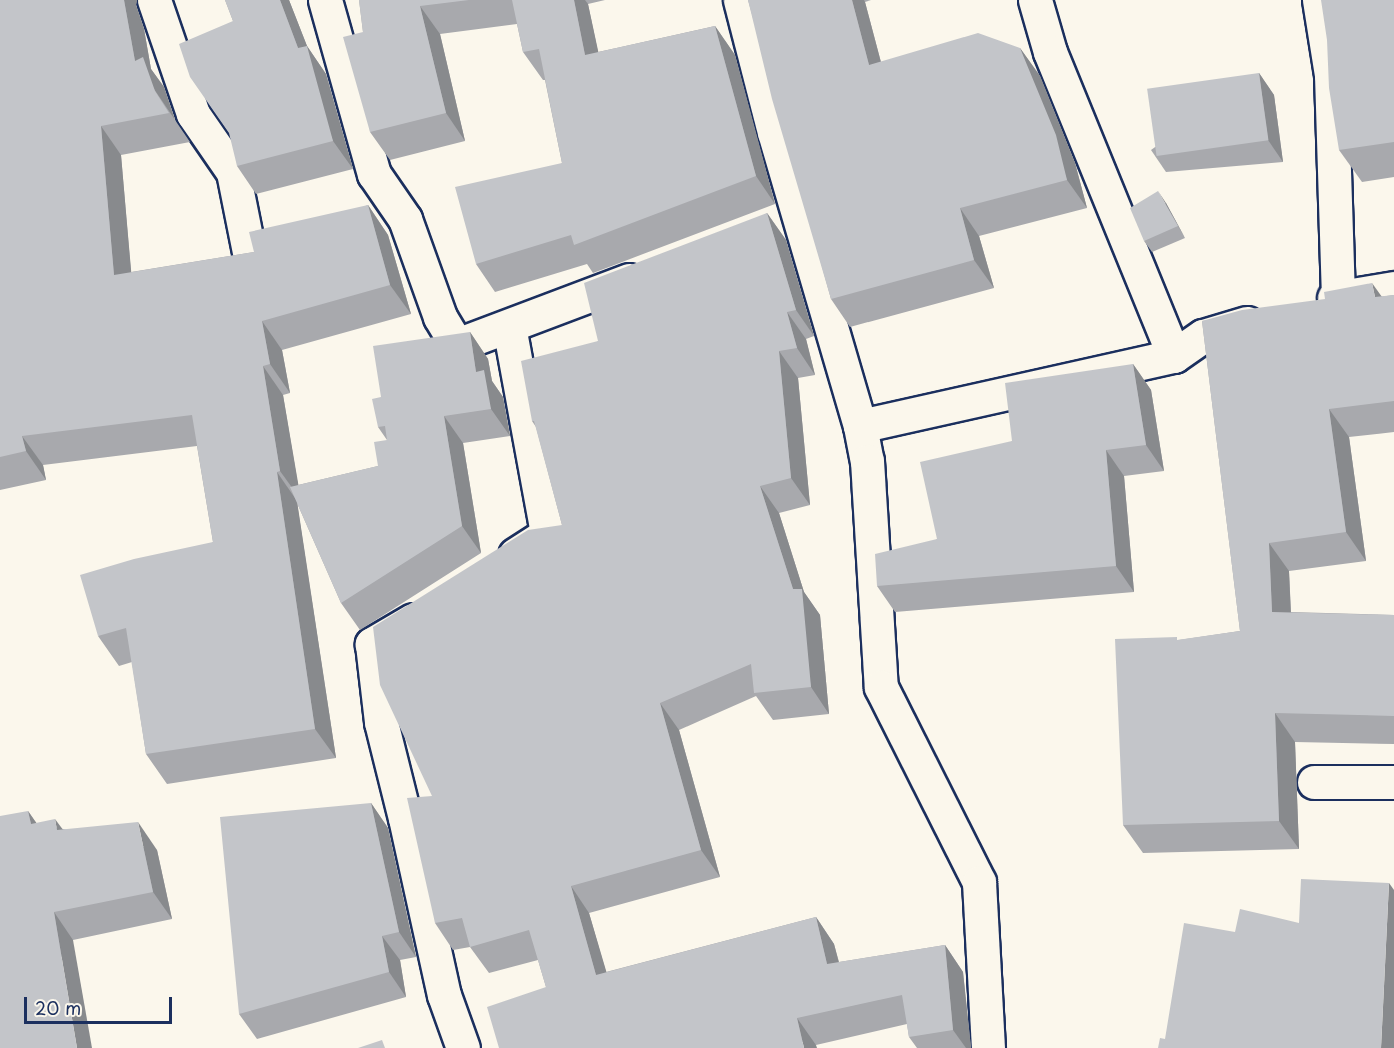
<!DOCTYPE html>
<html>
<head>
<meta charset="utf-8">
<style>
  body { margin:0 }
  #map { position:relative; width:1394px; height:1048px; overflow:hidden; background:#fbf7ec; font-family:"Playpen Sans",sans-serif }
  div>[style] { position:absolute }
  .roads { filter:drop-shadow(2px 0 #1b2f5e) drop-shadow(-2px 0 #1b2f5e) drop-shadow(0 2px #1b2f5e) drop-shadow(0 -2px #1b2f5e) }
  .minor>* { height:33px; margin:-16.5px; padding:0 16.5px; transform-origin:16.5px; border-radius:16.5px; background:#fbf7ec }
  .wall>* { inset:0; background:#a8a9ad }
  .shaded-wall>* { inset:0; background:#888a8d }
  .building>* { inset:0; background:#c3c5c9; transform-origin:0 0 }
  span { translate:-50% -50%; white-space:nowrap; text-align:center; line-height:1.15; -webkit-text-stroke:6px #fbf7ec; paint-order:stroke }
  .scale { position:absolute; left:24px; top:997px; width:148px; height:27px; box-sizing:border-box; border:3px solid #1b2f5e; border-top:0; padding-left:8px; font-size:18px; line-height:21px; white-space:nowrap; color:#1b2f5e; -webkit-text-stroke:4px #fbf7ec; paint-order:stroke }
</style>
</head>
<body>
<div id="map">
  <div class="roads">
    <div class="minor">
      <div style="left:154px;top:0;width:120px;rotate:71.1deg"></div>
      <div style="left:193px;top:114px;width:70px;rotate:55.4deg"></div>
      <div style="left:233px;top:172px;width:92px;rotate:78.7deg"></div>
      <div style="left:325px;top:0;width:181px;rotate:74.3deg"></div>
      <div style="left:374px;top:174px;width:55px;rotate:55.4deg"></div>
      <div style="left:405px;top:219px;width:104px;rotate:70.3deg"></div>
      <div style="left:440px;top:317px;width:33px;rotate:59deg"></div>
      <div style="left:457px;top:345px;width:184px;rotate:-20.7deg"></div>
      <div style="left:740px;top:0;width:136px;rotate:75.6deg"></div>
      <div style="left:774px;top:132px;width:306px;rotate:73.7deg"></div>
      <div style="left:860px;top:426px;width:36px;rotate:79deg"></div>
      <div style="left:867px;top:461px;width:226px;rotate:86.5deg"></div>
      <div style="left:881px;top:687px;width:218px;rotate:63.3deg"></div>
      <div style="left:979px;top:882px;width:166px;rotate:86.9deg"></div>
      <div style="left:1035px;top:0;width:54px;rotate:73.9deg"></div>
      <div style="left:1050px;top:52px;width:328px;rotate:67.8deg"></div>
      <div style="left:1319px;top:0;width:76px;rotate:80.9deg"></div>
      <div style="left:1331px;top:75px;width:221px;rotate:88.2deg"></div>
      <div style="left:1334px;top:298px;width:61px;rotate:-9.5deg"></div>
      <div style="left:509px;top:326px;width:211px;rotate:79.6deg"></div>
      <div style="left:547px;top:534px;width:38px;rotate:147deg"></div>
      <div style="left:860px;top:426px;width:322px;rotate:-12.6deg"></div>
      <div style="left:1174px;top:356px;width:35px;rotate:-35deg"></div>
      <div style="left:1203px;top:336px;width:46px;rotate:-16.5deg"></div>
      <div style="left:413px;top:620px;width:48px;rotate:149.7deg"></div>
      <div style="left:372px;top:644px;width:79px;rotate:83.4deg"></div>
      <div style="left:381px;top:722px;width:99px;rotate:76deg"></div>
      <div style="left:405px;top:818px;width:181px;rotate:77.6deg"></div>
      <div style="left:444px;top:995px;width:56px;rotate:70.3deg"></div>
      <div style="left:1314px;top:782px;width:80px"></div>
    </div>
  </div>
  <div class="wall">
    <div style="clip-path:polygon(0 0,137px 0,136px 5px,144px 29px,151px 69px,164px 87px,175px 120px,190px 142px,121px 155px,131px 272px,254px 252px,368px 205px,388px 235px,411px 314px,282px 350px,290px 393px,283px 395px,298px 485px,378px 466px,387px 440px,378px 427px,381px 397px,470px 332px,488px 359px,492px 381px,503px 397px,510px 436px,463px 443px,481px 553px,360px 630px,341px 603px,297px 503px,336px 758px,167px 784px,146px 754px,132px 662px,119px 666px,98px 636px,213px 542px,197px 446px,43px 465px,46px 480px,0 490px)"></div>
    <div style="clip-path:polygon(225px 0,289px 0,307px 46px,326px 74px,353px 169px,256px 194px,237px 166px,233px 21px)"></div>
    <div style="clip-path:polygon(359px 0,605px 0,588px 4px,598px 52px,715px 26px,735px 55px,775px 204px,593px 273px,587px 264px,495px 292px,476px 264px,562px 163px,545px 80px,543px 80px,523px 52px,517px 24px,440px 34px,465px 141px,390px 160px,370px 132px,363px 32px)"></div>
    <div style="clip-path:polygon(748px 0,871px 0,865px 2px,881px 62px,1020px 48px,1040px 76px,1075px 163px,1087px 208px,979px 236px,994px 288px,850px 327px,831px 299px)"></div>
    <div style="clip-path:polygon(1394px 0,1394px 177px,1362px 182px,1339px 150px)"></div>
    <div style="clip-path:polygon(1259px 73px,1274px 95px,1283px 162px,1166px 172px,1151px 150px)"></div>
    <div style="clip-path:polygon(1166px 203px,1185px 238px,1152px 252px,1144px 241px)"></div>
    <div style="clip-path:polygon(767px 213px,786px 240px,814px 336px,806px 339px,815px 375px,798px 378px,810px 505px,779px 513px,804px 592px,820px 615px,829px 714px,773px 720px,756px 696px,679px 730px,720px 877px,589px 913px,606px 972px,816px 917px,834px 944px,839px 962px,945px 945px,963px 972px,971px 1048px,917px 1048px,909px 1037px,907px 1024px,816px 1045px,546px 987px,538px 960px,489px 973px,470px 947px,453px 950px,435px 923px,432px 796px,562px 525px,536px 427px,532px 421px,598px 341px)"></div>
    <div style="clip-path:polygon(1394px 295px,1394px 432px,1349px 437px,1366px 561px,1289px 571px,1291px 612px,1394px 615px,1394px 744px,1295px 742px,1299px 849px,1143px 853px,1123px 825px,1179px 640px,1240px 631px,1202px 321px)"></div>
    <div style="clip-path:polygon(1133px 364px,1151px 390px,1164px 471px,1124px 476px,1134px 592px,895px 612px,877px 586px,937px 539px,1012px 441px)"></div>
    <div style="clip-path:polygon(371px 803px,388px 828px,416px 957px,400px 960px,406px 997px,257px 1039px,239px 1014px)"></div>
    <div style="clip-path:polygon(28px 811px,36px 823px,157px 850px,172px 919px,73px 940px,0 1048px)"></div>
  </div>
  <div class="shaded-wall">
    <div style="clip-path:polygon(124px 0,137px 0,136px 5px,144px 29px,151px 69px,164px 87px,175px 120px,190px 142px,135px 61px)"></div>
    <div style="clip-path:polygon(280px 0,289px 0,307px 46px,326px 74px,353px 169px,333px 141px)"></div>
    <div style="clip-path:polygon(574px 0,585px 0,588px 4px,605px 83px,585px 55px)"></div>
    <div style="clip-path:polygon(852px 0,864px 0,865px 2px,889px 93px,869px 65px)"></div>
    <div style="clip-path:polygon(420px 6px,440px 34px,465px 141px,446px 113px)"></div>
    <div style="clip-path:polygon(715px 26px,735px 55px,775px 204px,756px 176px)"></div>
    <div style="clip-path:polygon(1020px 48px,1040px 76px,1075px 163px,1087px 208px,1067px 180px)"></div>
    <div style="clip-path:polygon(1259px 73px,1274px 95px,1283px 162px,1268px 140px)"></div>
    <div style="clip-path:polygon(101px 126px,121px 155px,134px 304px,114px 275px)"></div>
    <div style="clip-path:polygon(1158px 191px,1166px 203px,1185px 238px,1178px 226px)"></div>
    <div style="clip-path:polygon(368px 205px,388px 235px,411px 314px,390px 285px)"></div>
    <div style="clip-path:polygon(960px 208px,979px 236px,994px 288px,974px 260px)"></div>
    <div style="clip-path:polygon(767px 213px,786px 240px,814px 336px,796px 310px)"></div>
    <div style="clip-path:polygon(1372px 283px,1392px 311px,1375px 297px)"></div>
    <div style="clip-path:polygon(787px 312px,806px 339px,815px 375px,797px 348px)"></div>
    <div style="clip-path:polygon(262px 321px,282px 350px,290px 393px,270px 364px)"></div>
    <div style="clip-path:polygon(470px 332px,488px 359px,492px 381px,503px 397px,510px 436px,491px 409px,476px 372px)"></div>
    <div style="clip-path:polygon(779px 351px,798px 378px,810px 505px,791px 478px)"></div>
    <div style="clip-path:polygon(1133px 364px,1151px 390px,1164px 471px,1146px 445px)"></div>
    <div style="clip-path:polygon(263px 366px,283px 395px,301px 500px,280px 471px)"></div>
    <div style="clip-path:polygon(1329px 409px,1349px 437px,1366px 561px,1346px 532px)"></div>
    <div style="clip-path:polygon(444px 416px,463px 443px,481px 553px,462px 526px)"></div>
    <div style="clip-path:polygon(22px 436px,43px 465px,46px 480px,26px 451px)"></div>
    <div style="clip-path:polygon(1106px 450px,1124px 476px,1134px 592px,1116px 566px)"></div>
    <div style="clip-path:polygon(277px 472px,297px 501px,336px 758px,315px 729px)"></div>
    <div style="clip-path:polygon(760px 486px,779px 513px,804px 592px,820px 615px,829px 714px,811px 687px,793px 589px)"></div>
    <div style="clip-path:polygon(1269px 543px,1289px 571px,1292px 640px,1272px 612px)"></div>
    <div style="clip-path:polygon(660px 703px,679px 730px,720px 877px,701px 850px)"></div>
    <div style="clip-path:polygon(1275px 713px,1295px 742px,1299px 849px,1279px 821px)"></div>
    <div style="clip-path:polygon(371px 803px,388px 828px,416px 957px,399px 932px)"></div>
    <div style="clip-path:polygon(28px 811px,47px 838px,31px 824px)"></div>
    <div style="clip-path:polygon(55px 819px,75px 846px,57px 830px)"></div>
    <div style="clip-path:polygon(138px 822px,157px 850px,172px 919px,153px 892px)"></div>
    <div style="clip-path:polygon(1389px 883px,1394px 890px,1394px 1048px,1381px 1048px)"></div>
    <div style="clip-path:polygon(571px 886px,589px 913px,615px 1001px,596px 975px)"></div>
    <div style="clip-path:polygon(54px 912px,73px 940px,92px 1048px,77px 1048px)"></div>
    <div style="clip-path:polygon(816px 917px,834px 944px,846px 990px,827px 964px)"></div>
    <div style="clip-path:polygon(382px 936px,400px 960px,406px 997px,389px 972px)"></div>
    <div style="clip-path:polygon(945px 945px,963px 972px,971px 1048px,966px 1048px,953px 1030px)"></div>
    <div style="clip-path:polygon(797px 1018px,816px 1045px,817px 1048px,804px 1048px)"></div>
  </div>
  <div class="building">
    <div style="clip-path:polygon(0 0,124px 0,135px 61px,143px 57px,155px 91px,169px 113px,101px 126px,114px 275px,254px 252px,249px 232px,368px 205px,390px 285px,262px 321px,270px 364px,263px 366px,280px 471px,277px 472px,315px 729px,146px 754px,126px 628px,98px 636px,80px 575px,134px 559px,213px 542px,192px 415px,22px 436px,26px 451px,0 457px)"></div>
    <div style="clip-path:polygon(225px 0,280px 0,298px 48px,307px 46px,333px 141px,237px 166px,229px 133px,190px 77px,179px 44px,233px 21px)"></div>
    <div style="clip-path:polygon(359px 0,469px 0,420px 6px,446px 113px,370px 132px,343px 37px,363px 32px)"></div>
    <div style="clip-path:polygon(512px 0,574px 0,585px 55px,715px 26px,756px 176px,574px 245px,571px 235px,476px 264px,455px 187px,562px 163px,539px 49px,523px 52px)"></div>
    <div style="clip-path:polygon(748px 0,852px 0,869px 65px,978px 33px,1020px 48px,1056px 135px,1067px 180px,960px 208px,974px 260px,831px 299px,772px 99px)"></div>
    <div style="clip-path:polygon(1321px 0,1394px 0,1394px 142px,1339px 150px,1329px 88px,1327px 40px)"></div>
    <div style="left:1259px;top:73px;width:68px;height:113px;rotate:82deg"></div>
    <div style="clip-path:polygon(1158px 191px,1178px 226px,1144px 241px,1130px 208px)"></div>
    <div style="clip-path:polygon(767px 213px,796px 310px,787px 312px,797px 348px,779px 351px,791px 478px,760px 486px,793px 589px,802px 589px,811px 687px,754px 693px,751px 664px,660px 703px,701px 850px,571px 886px,596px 975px,816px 917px,827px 964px,945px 945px,953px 1030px,909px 1037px,902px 995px,797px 1018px,804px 1048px,499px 1048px,487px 1007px,546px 987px,529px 930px,470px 947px,462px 918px,435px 923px,407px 798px,432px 796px,380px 685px,373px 627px,528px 530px,562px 525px,534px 421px,532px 421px,521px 361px,598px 341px,584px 283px)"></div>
    <div style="clip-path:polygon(1372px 283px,1375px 297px,1394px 295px,1394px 401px,1329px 409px,1346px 532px,1269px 543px,1272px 612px,1394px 615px,1394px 716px,1275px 713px,1279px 821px,1123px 825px,1115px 639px,1177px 637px,1177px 640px,1240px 631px,1202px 321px,1242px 310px,1325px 299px,1324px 292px)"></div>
    <div style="clip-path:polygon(470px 332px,476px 372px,484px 370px,491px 409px,444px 416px,462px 526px,341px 603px,290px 487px,378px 466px,374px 442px,387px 440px,385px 426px,378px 427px,372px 399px,381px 397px,373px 346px)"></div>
    <div style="clip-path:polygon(1133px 364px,1146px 445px,1106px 450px,1116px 566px,877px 586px,875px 554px,937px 539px,920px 462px,1012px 441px,1005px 383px)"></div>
    <div style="clip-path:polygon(371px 803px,399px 932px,382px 936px,389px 972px,239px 1014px,220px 817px)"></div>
    <div style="clip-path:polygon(28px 811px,31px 824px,55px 819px,57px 830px,138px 822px,153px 892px,54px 912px,77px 1048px,0 1048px,0 816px)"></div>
    <div style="clip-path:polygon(1301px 879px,1389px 883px,1381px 1048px,1158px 1048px,1160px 1038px,1165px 1039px,1184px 923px,1235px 932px,1240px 909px,1299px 923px)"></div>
    <div style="clip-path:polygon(382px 1040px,385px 1048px,358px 1048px)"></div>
  </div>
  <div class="scale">20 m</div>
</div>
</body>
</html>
